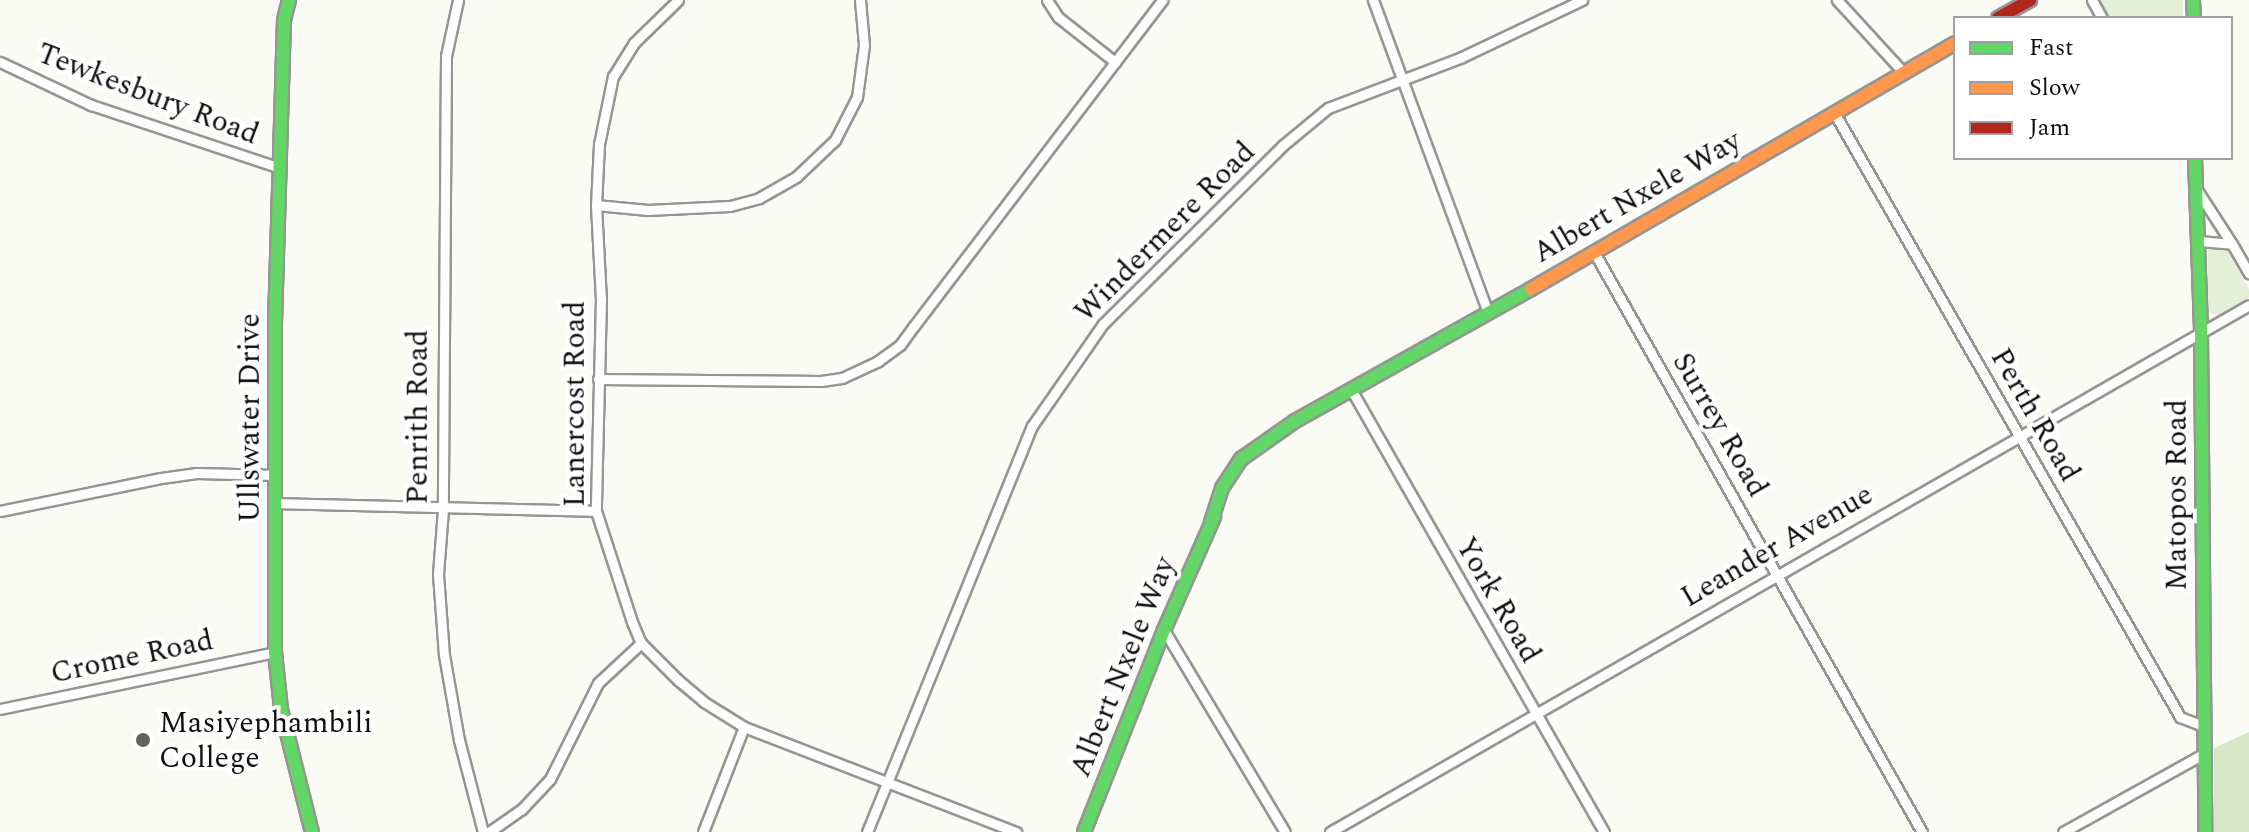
<!DOCTYPE html>
<html>
<head>
<meta charset="utf-8">
<style>
  body { margin:0 }
  #map { position:relative; width:2249px; height:832px; overflow:hidden; background:#fbfbf6; font-family:Spectral,serif }
  div>[style] { position:absolute }
  .green>* { inset:0; background:#e4efd7; transform-origin:0 0 }
  .forest>* { inset:0; background:#d5e7c6 }
  .roads { filter:drop-shadow(2px 0 #959593) drop-shadow(-2px 0 #959593) drop-shadow(0 2px #959593) drop-shadow(0 -2px #959593) }
  .street>* { height:9px; margin:-4.5px; padding:0 4.5px; transform-origin:4.5px; border-radius:4.5px; background:#fefefe }
  .fast>* { height:12px; margin:-6px; padding:0 6px; transform-origin:6px; border-radius:6px; background:#63d668 }
  .slow>* { height:12px; margin:-6px; padding:0 6px; transform-origin:6px; border-radius:6px; background:#ff974d }
  .jam>* { height:12px; margin:-6px; padding:0 6px; transform-origin:6px; border-radius:6px; background:#b3261e }
  .dots>* { width:22px; height:22px; translate:-50% -50%; box-sizing:border-box; border:4px solid #fff; border-radius:50% }
  span { translate:-50% -50%; white-space:nowrap; text-align:center; line-height:1.15; -webkit-text-stroke:8px #fff; paint-order:stroke }
  .street-label { font-size:30px; color:#0f0f0f }
  .poi-label { font-size:30px; color:#0f0f0f }
  .left { translate:0 -50%; text-align:left }
  .legend { position:absolute; left:1953px; top:16px; width:280px; height:144px; box-sizing:border-box; background:#fff; border:2px solid #9f9f9f; margin:0; padding:10px 14px; list-style:none; font-size:24px; color:#0f0f0f }
  .legend li { display:flex; align-items:center; gap:16px; height:40px }
  .legend b { width:40px; border:2px solid #9f9f9f }
</style>
</head>
<body>
<div id="map">
  <div class="green">
    <div style="left:2097px;top:0;width:86px;height:21px"></div>
    <div style="clip-path:polygon(2208px 248px,2226px 249px,2249px 289px,2249px 298px,2218px 316px,2207px 311px)"></div>
  </div>
  <div class="forest">
    <div style="clip-path:polygon(2249px 732px,2249px 832px,2214px 832px,2214px 748px)"></div>
  </div>
  <div class="roads">
    <div class="street">
      <div style="left:458px;top:0;width:57px;rotate:102.1deg"></div>
      <div style="left:446px;top:56px;width:453px;rotate:90.4deg"></div>
      <div style="left:443px;top:509px;width:65px;rotate:94.4deg"></div>
      <div style="left:438px;top:574px;width:81px;rotate:85.8deg"></div>
      <div style="left:444px;top:655px;width:86px;rotate:80deg"></div>
      <div style="left:459px;top:740px;width:95px;rotate:75.4deg"></div>
      <div style="left:678px;top:0;width:62px;rotate:135.7deg"></div>
      <div style="left:634px;top:43px;width:39px;rotate:122deg"></div>
      <div style="left:613px;top:76px;width:69px;rotate:101.6deg"></div>
      <div style="left:599px;top:144px;width:61px;rotate:92.8deg"></div>
      <div style="left:596px;top:205px;width:94px;rotate:87deg"></div>
      <div style="left:601px;top:299px;width:212px;rotate:91.4deg"></div>
      <div style="left:596px;top:511px;width:117px;rotate:72deg"></div>
      <div style="left:632px;top:622px;width:23px;rotate:67deg"></div>
      <div style="left:641px;top:643px;width:52px;rotate:45deg"></div>
      <div style="left:678px;top:680px;width:34px;rotate:40deg"></div>
      <div style="left:704px;top:702px;width:47px;rotate:32deg"></div>
      <div style="left:744px;top:727px;width:292px;rotate:21.1deg"></div>
      <div style="left:1047px;top:0;width:20px;rotate:57deg"></div>
      <div style="left:1058px;top:17px;width:73px;rotate:38.3deg"></div>
      <div style="left:1373px;top:0;width:333px;rotate:69.8deg"></div>
      <div style="left:1837px;top:0;width:98px;rotate:47.5deg"></div>
      <div style="left:2092px;top:0;width:21px;rotate:61deg"></div>
      <div style="left:0;top:62px;width:101px;rotate:25.3deg"></div>
      <div style="left:91px;top:105px;width:199px;rotate:18.4deg"></div>
      <div style="left:1835px;top:114px;width:695px;rotate:60.22deg"></div>
      <div style="left:2180px;top:717px;width:26px;rotate:21deg"></div>
      <div style="left:2197px;top:190px;width:64px;rotate:57.1deg"></div>
      <div style="left:596px;top:205px;width:52px;rotate:5.5deg"></div>
      <div style="left:648px;top:210px;width:82px;rotate:-2.8deg"></div>
      <div style="left:730px;top:206px;width:30px;rotate:-15deg"></div>
      <div style="left:759px;top:198px;width:43px;rotate:-29.6deg"></div>
      <div style="left:796px;top:177px;width:54px;rotate:-43.5deg"></div>
      <div style="left:835px;top:140px;width:48px;rotate:-62.9deg"></div>
      <div style="left:857px;top:97px;width:52px;rotate:-82.3deg"></div>
      <div style="left:864px;top:45px;width:45px;rotate:-95.1deg"></div>
      <div style="left:2199px;top:241px;width:33px;rotate:5deg"></div>
      <div style="left:2232px;top:244px;width:34px;rotate:60deg"></div>
      <div style="left:1594px;top:252px;width:666px;rotate:60.51deg"></div>
      <div style="left:598px;top:379px;width:223px;rotate:0.5deg"></div>
      <div style="left:821px;top:381px;width:21px;rotate:-8deg"></div>
      <div style="left:842px;top:378px;width:40px;rotate:-25deg"></div>
      <div style="left:878px;top:361px;width:27px;rotate:-36deg"></div>
      <div style="left:900px;top:345px;width:24px;rotate:-54deg"></div>
      <div style="left:914px;top:326px;width:410px;rotate:-52.7deg"></div>
      <div style="left:1352px;top:391px;width:508px;rotate:60.26deg"></div>
      <div style="left:276px;top:503px;width:320px;rotate:1.4deg"></div>
      <div style="left:0;top:511px;width:164px;rotate:-11.6deg"></div>
      <div style="left:161px;top:478px;width:36px;rotate:-8deg"></div>
      <div style="left:197px;top:473px;width:79px;rotate:1.5deg"></div>
      <div style="left:1164px;top:630px;width:235px;rotate:59.1deg"></div>
      <div style="left:0;top:709px;width:281px;rotate:-11.7deg"></div>
      <div style="left:489px;top:832px;width:39px;rotate:-35deg"></div>
      <div style="left:521px;top:810px;width:42px;rotate:-46.9deg"></div>
      <div style="left:550px;top:779px;width:107px;rotate:-63.4deg"></div>
      <div style="left:598px;top:683px;width:59px;rotate:-42.9deg"></div>
      <div style="left:703px;top:832px;width:113px;rotate:-68.7deg"></div>
      <div style="left:867px;top:832px;width:438px;rotate:-67.9deg"></div>
      <div style="left:1032px;top:426px;width:124px;rotate:-55.2deg"></div>
      <div style="left:1103px;top:324px;width:252px;rotate:-44.8deg"></div>
      <div style="left:1282px;top:146px;width:60px;rotate:-39.6deg"></div>
      <div style="left:1328px;top:108px;width:143px;rotate:-20.8deg"></div>
      <div style="left:1462px;top:57px;width:133px;rotate:-25.4deg"></div>
      <div style="left:1330px;top:832px;width:1059px;rotate:-29.83deg"></div>
      <div style="left:2063px;top:832px;width:162px;rotate:-29.1deg"></div>
    </div>
    <div class="fast">
      <div style="left:289px;top:0;width:21px;rotate:104deg"></div>
      <div style="left:284px;top:20px;width:304px;rotate:91.7deg"></div>
      <div style="left:275px;top:324px;width:328px;rotate:90deg"></div>
      <div style="left:275px;top:652px;width:57px;rotate:84deg"></div>
      <div style="left:281px;top:709px;width:127px;rotate:75.9deg"></div>
      <div style="left:2193px;top:0;width:18px;rotate:87deg"></div>
      <div style="left:2195px;top:158px;width:175px;rotate:88deg"></div>
      <div style="left:2201px;top:333px;width:499px;rotate:89.5deg"></div>
      <div style="left:1211px;top:522px;width:36px;rotate:-72deg"></div>
      <div style="left:1222px;top:488px;width:35px;rotate:-57deg"></div>
      <div style="left:1241px;top:459px;width:66px;rotate:-35.1deg"></div>
      <div style="left:1295px;top:421px;width:270px;rotate:-29.2deg"></div>
      <div style="left:1084px;top:832px;width:217px;rotate:-68.4deg"></div>
      <div style="left:1164px;top:630px;width:124px;rotate:-66.1deg"></div>
    </div>
    <div class="slow">
      <div style="left:1531px;top:289px;width:490px;rotate:-30.1deg"></div>
    </div>
    <div class="jam">
      <div style="left:1998px;top:18px;width:37px;rotate:-29deg"></div>
    </div>
  </div>
  <div class="dots">
    <div style="left:143px;top:740px;background:#626260"></div>
  </div>
  <div class="street-label">
    <span style="left:148px;top:94px;rotate:21deg">Tewkesbury Road</span>
    <span style="left:1637px;top:197px;rotate:-30deg">Albert Nxele Way</span>
    <span style="left:1165px;top:232px;rotate:-45deg">Windermere Road</span>
    <span style="left:575px;top:404px;rotate:-90deg">Lanercost Road</span>
    <span style="left:2035px;top:415px;rotate:60deg">Perth Road</span>
    <span style="left:418px;top:417px;rotate:-90deg">Penrith Road</span>
    <span style="left:250px;top:418px;rotate:-90deg">Ullswater Drive</span>
    <span style="left:1720px;top:425px;rotate:60deg">Surrey Road</span>
    <span style="left:2177px;top:495px;rotate:-90deg">Matopos Road</span>
    <span style="left:1777px;top:546px;rotate:-30deg">Leander Avenue</span>
    <span style="left:1498px;top:600px;rotate:60deg">York Road</span>
    <span style="left:132px;top:657px;rotate:-12deg">Crome Road</span>
    <span style="left:1123px;top:667px;rotate:-68deg">Albert Nxele Way</span>
  </div>
  <div class="poi-label">
    <span class="left" style="left:159px;top:740px">Masiyephambili<br>College</span>
  </div>
  <ul class="legend">
  <li><b style="height:10px;background:#63d668"></b>Fast</li>
  <li><b style="height:10px;background:#ff974d"></b>Slow</li>
  <li><b style="height:10px;background:#b3261e"></b>Jam</li>
  </ul>
</div>
</body>
</html>
